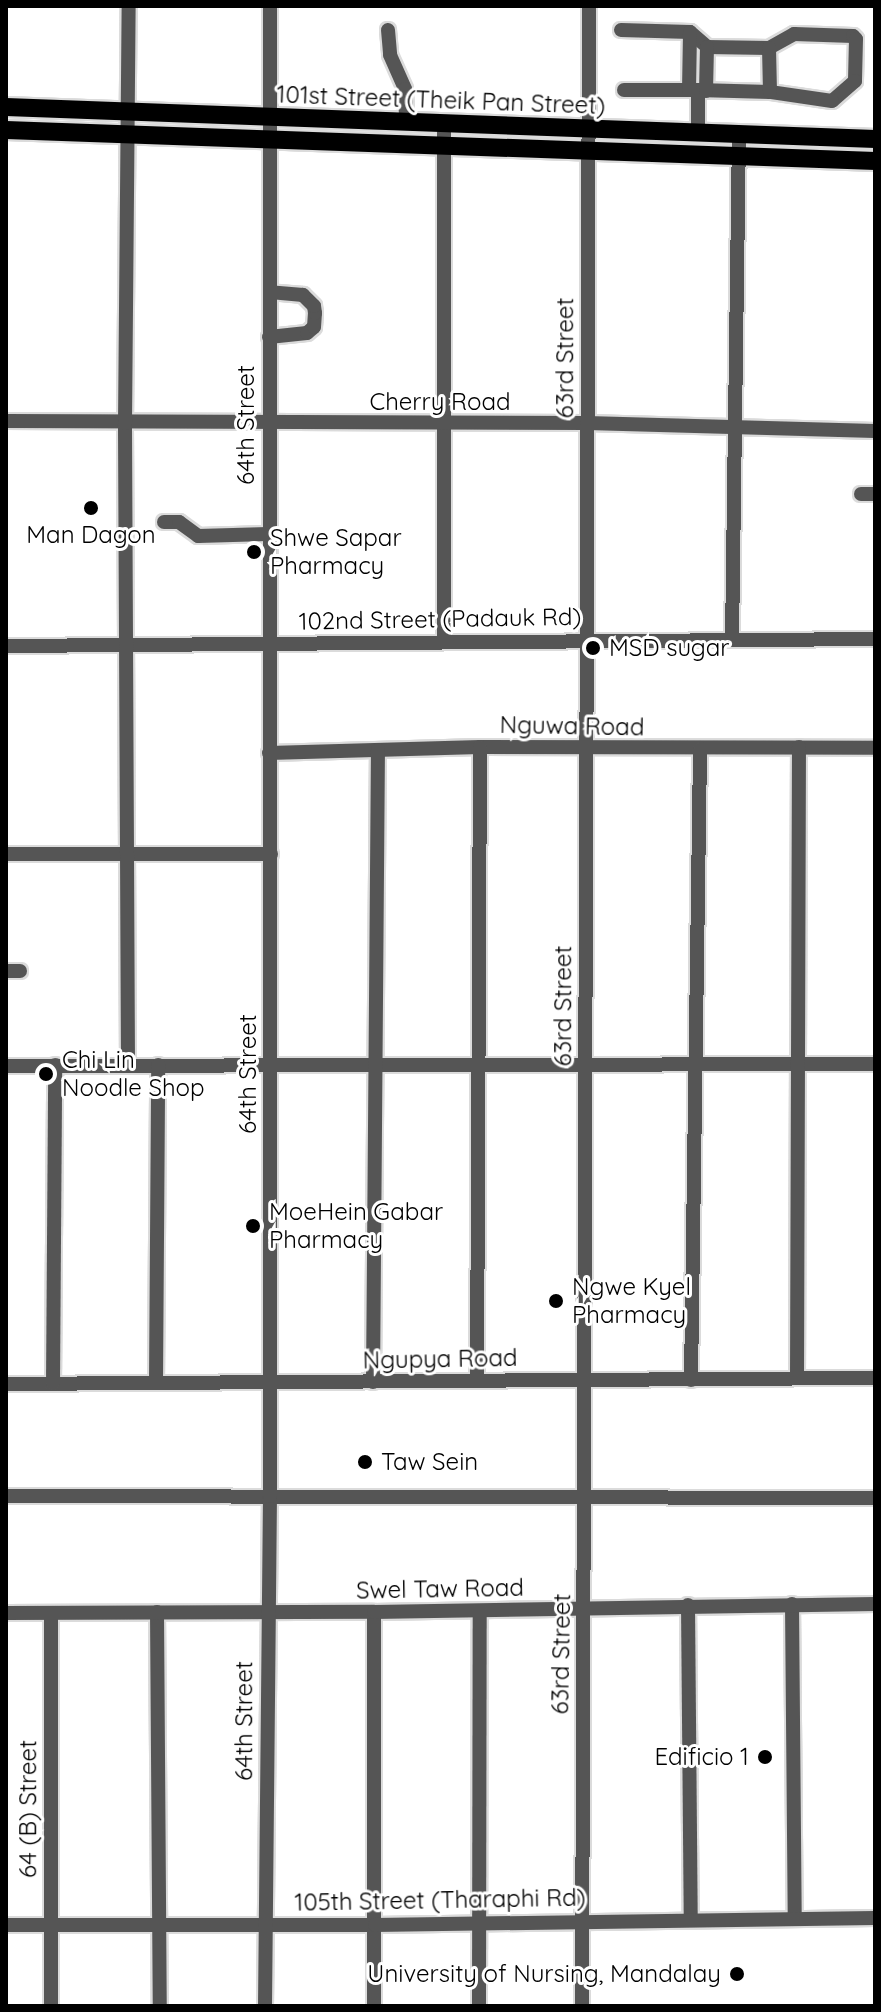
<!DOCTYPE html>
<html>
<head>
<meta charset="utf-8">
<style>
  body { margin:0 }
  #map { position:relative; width:881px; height:2012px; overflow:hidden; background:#fff; font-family:Quicksand,sans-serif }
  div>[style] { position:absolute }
  .roads { filter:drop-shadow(2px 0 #dbdbdb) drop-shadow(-2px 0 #dbdbdb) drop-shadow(0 2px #dbdbdb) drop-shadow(0 -2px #dbdbdb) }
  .minor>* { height:14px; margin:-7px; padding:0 7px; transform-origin:7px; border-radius:7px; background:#555 }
  .major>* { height:18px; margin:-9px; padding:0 9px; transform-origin:9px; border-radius:9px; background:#000 }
  .dots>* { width:22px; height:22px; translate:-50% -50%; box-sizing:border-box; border:4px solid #fff; border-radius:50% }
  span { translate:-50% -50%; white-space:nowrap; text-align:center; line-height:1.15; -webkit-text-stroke:6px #fff; paint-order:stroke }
  .street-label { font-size:24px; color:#000 }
  .poi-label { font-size:24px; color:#000 }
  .left { translate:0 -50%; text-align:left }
  .right { translate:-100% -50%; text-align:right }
  .frame { position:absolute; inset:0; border:8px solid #000; pointer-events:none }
</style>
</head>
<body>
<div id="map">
  <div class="roads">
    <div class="minor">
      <div style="left:388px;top:30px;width:25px;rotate:85deg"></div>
      <div style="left:390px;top:55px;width:37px;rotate:66deg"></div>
      <div style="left:405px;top:89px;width:34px;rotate:88deg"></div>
      <div style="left:621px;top:30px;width:69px;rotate:1.7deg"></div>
      <div style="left:690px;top:32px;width:23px;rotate:41deg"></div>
      <div style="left:707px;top:47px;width:62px;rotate:0.9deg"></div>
      <div style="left:769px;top:48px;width:29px;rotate:-29deg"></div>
      <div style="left:794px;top:34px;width:59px;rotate:1.9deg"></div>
      <div style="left:853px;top:36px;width:4px;rotate:45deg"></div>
      <div style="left:856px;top:39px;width:42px;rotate:91.4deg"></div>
      <div style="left:855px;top:81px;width:30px;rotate:139deg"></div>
      <div style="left:832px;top:101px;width:63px;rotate:-171.7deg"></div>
      <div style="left:770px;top:92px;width:72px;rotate:-178.4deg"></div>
      <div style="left:769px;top:48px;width:44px;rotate:88.7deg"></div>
      <div style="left:624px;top:90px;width:74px"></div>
      <div style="left:698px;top:90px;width:43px;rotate:90deg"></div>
      <div style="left:689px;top:90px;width:58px;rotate:-89deg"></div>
      <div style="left:706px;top:91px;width:44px;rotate:-88.7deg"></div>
      <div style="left:444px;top:124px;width:518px;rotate:90deg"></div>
      <div style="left:269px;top:337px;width:38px;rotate:-6deg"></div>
      <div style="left:307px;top:333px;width:9px;rotate:-41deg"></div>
      <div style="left:314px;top:327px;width:14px;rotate:-86deg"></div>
      <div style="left:315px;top:313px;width:7px;rotate:-98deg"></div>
      <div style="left:314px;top:306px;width:16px;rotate:-135deg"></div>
      <div style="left:303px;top:295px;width:33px;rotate:-175deg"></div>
      <div style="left:6px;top:421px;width:581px;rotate:0.2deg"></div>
      <div style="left:587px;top:423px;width:288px;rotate:1.6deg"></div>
      <div style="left:861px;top:494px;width:14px"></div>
      <div style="left:164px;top:522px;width:15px"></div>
      <div style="left:179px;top:522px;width:24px;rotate:36deg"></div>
      <div style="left:198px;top:536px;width:70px;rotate:-1.6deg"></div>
      <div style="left:732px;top:640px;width:506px;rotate:-89.21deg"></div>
      <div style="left:6px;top:646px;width:869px;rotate:-0.46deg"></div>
      <div style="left:269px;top:753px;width:211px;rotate:-1.6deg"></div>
      <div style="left:480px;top:747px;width:395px;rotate:0.1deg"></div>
      <div style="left:6px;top:854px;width:265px"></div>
      <div style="left:6px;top:971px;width:14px"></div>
      <div style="left:128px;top:1065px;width:642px;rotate:-90.27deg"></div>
      <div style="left:125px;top:423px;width:417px;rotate:-89.5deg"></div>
      <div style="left:6px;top:1066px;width:869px;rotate:-0.13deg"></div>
      <div style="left:797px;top:1378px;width:631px;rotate:-89.82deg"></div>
      <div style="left:477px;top:1380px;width:633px;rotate:-89.73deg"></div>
      <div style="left:691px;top:1380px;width:631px;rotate:-89.18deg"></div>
      <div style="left:156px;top:1382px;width:317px;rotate:-89.6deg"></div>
      <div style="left:373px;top:1382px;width:632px;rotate:-89.55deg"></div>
      <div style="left:6px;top:1384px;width:869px;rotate:-0.4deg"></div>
      <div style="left:53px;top:1384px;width:319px;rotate:-89.6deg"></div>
      <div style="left:6px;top:1496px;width:869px;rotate:0.13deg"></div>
      <div style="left:792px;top:1604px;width:314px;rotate:89.5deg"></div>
      <div style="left:688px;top:1605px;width:314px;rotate:89.5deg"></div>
      <div style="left:157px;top:1612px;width:394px;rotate:89.6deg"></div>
      <div style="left:374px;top:1612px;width:394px;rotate:90deg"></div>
      <div style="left:6px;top:1613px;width:368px;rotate:-0.2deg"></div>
      <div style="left:374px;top:1612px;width:501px;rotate:-0.91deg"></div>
      <div style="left:6px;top:1925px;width:369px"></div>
      <div style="left:375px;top:1925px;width:500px;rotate:-0.8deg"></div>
      <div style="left:51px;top:2006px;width:393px;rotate:-90deg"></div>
      <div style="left:265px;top:2006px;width:510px;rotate:-89.44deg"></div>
      <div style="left:270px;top:1496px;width:1490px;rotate:-90deg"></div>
      <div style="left:479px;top:2006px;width:395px;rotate:-89.9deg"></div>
      <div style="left:582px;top:2006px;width:2000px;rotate:-89.8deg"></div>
    </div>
    <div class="major">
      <div style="left:6px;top:107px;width:870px;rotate:2.11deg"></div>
      <div style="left:6px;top:130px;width:870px;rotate:2.04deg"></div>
    </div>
  </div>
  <div class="dots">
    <div style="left:91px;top:508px;background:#000"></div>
    <div style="left:254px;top:552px;background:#000"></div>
    <div style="left:593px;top:648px;background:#000"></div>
    <div style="left:46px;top:1074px;background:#000"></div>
    <div style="left:253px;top:1226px;background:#000"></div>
    <div style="left:556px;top:1301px;background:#000"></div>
    <div style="left:365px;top:1462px;background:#000"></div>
    <div style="left:765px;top:1757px;background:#000"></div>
    <div style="left:737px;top:1974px;background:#000"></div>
  </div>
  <div class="street-label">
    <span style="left:441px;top:100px;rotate:2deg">101st Street (Theik Pan Street)</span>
    <span style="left:565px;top:358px;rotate:-90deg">63rd Street</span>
    <span style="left:440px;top:402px">Cherry Road</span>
    <span style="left:246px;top:425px;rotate:-90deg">64th Street</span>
    <span style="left:440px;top:619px;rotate:-1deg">102nd Street (Padauk Rd)</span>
    <span style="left:572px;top:726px;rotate:1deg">Nguwa Road</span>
    <span style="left:563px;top:1006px;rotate:-90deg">63rd Street</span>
    <span style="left:248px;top:1074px;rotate:-90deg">64th Street</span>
    <span style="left:440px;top:1359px;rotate:-1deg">Ngupya Road</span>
    <span style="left:440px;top:1589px;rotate:-1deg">Swel Taw Road</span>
    <span style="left:561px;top:1654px;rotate:-89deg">63rd Street</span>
    <span style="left:244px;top:1721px;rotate:-90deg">64th Street</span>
    <span style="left:28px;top:1809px;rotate:-90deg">64 (B) Street</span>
    <span style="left:440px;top:1900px;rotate:-1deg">105th Street (Tharaphi Rd)</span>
  </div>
  <div class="poi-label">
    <span style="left:91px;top:535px">Man Dagon</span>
    <span class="left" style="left:270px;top:552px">Shwe Sapar<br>Pharmacy</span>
    <span class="left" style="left:609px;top:648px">MSD sugar</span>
    <span class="left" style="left:62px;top:1074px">Chi Lin<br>Noodle Shop</span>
    <span class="left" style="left:269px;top:1226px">MoeHein Gabar<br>Pharmacy</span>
    <span class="left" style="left:572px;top:1301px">Ngwe Kyel<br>Pharmacy</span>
    <span class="left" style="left:381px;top:1462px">Taw Sein</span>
    <span class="right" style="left:749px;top:1757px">Edificio 1</span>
    <span class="right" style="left:721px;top:1974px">University of Nursing, Mandalay</span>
  </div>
  <div class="frame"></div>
</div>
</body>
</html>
